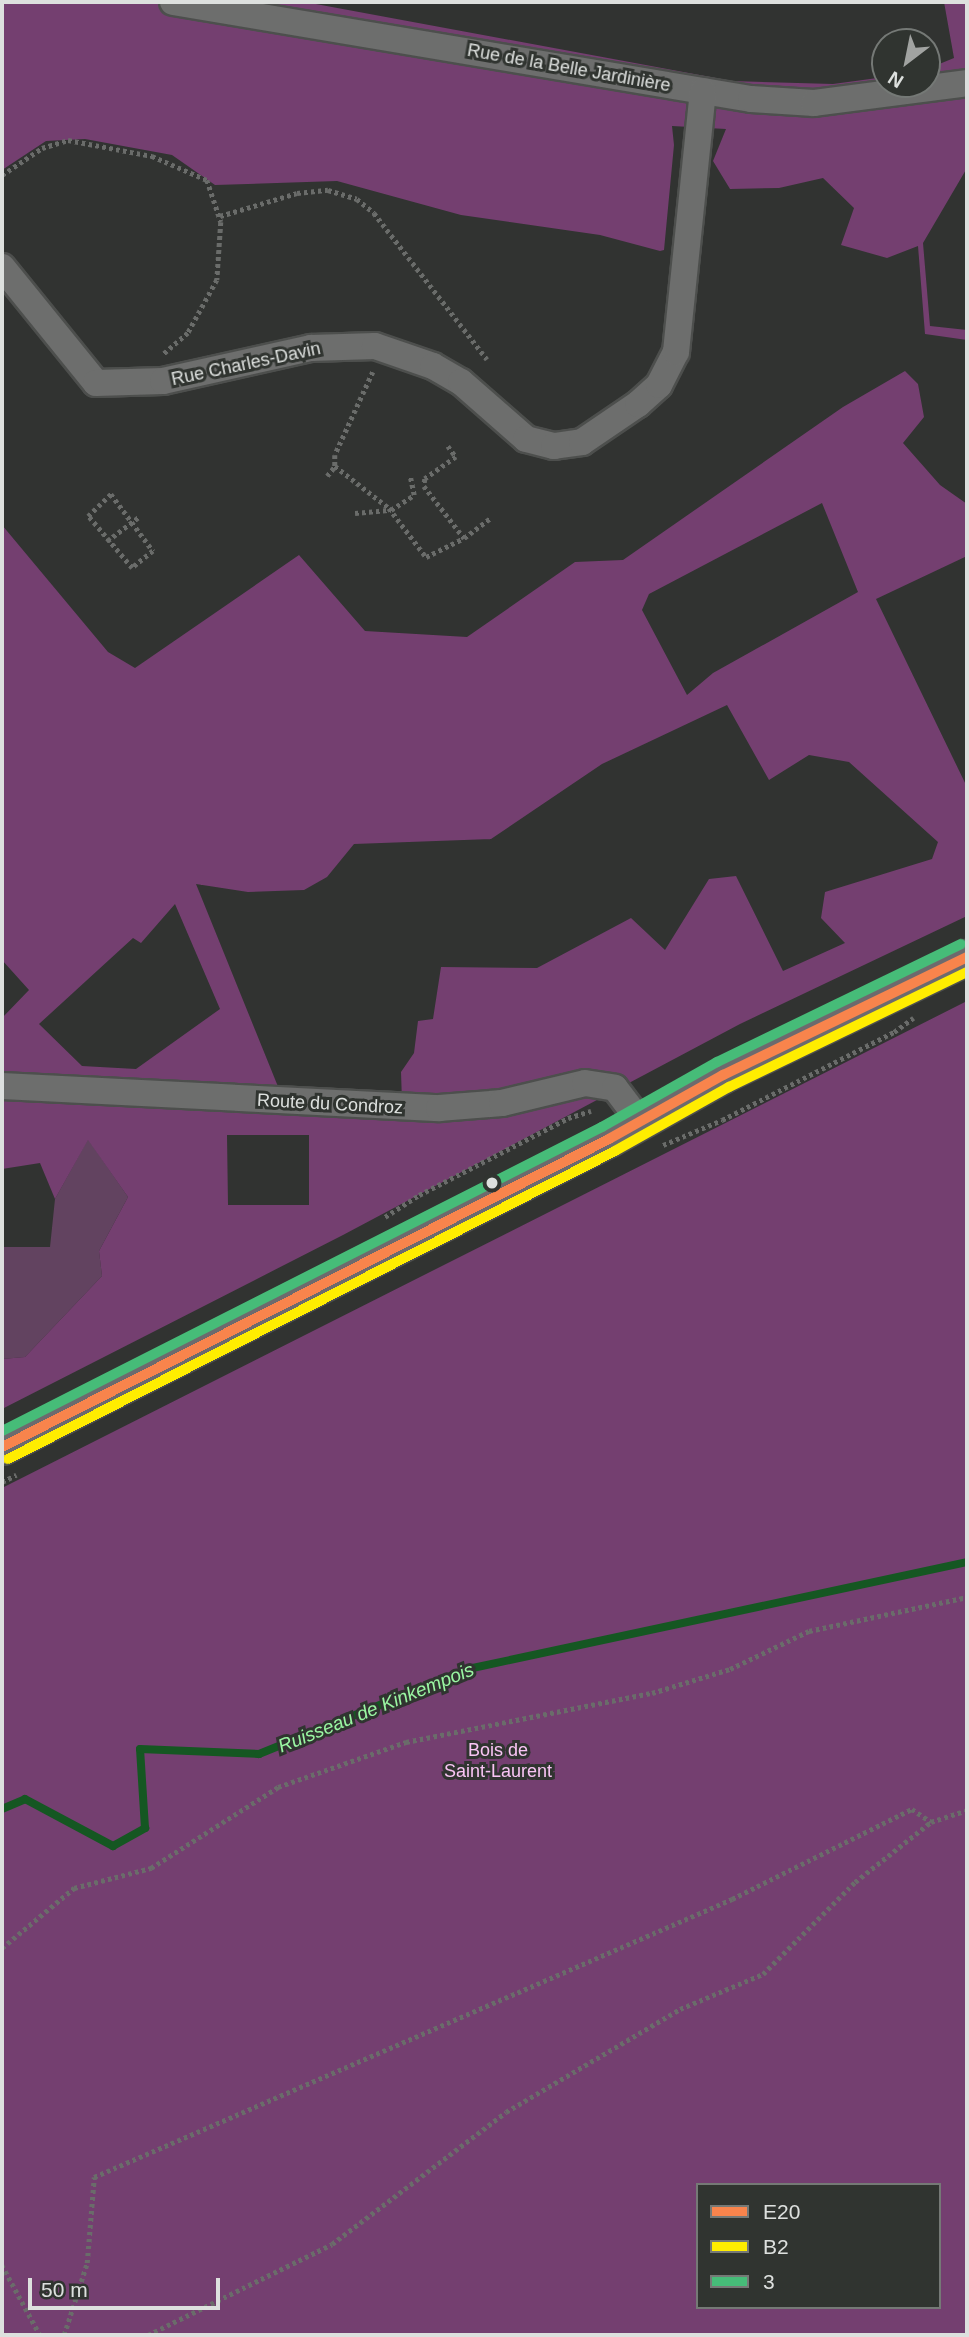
<!DOCTYPE html>
<html>
<head>
<meta charset="utf-8">
<style>
  body { margin:0 }
  #map { position:relative; width:969px; height:2337px; overflow:hidden; background:#313331; font-family:Helvetica,sans-serif }
  div>[style] { position:absolute }
  .green>* { inset:0; background:#624360 }
  .forest>* { inset:0; background:#743f70 }
  .stream>* { height:8px; margin:-4px; padding:0 4px; transform-origin:4px; border-radius:4px; background:#155722 }
  .path>* { height:4.5px; margin-top:-2.25px; transform-origin:0; background:repeating-linear-gradient(90deg,#6a6c6a 0 3.5px,transparent 0 7px) }
  .roads { filter:drop-shadow(2px 0 #4d4f4d) drop-shadow(-2px 0 #4d4f4d) drop-shadow(0 2px #4d4f4d) drop-shadow(0 -2px #4d4f4d) }
  .minor>* { height:26px; margin:-13px; padding:0 13px; transform-origin:13px; border-radius:13px; background:#6d6e6d }
  .major>* { height:33px; margin:-16.5px; padding:0 16.5px; transform-origin:16.5px; border-radius:16.5px; background:#6d6a6d }
  .bus-1>* { height:10px; margin:-5px; padding:0 5px; transform-origin:5px; border-radius:5px; background:#f8844c }
  .bus-2>* { height:10px; margin:-5px; padding:0 5px; transform-origin:5px; border-radius:5px; background:#ffed00 }
  .bus-3>* { height:10px; margin:-5px; padding:0 5px; transform-origin:5px; border-radius:5px; background:#46bc78 }
  .dots>* { width:19px; height:19px; translate:-50% -50%; box-sizing:border-box; border:4px solid #303430; border-radius:50% }
  span { translate:-50% -50%; white-space:nowrap; text-align:center; line-height:1.15; -webkit-text-stroke:6px #303430; paint-order:stroke }
  .street-label { font-size:18px; color:#dde0de }
  .park-label { font-size:18px; color:#f9c4f4 }
  .water-label { font-size:19px; color:#9af6a2; font-style:italic }
  .frame { position:absolute; inset:0; border:4px solid #dde0de; pointer-events:none }
  .legend { position:absolute; left:696px; top:2183px; width:245px; height:126px; box-sizing:border-box; background:#303430; border:2px solid #757976; margin:0; padding:9px 12px; list-style:none; font-size:21px; color:#dde0de }
  .legend li { display:flex; align-items:center; gap:14px; height:35px }
  .legend b { width:35px; border:2px solid #757976 }
  .north { position:absolute; left:871px; top:28px; width:70px; height:70px; box-sizing:border-box; background:#303430; border:2px solid #757976; border-radius:50%; rotate:212deg; font-size:19px; font-weight:700; line-height:28px; text-align:center; color:#dde0de }
  .north::after { content:''; display:block; margin:auto; width:24px; height:32px; background:#a1a3a1; clip-path:polygon(50% 0,100% 100%,50% 72%,0 100%) }
  .scale { position:absolute; left:28px; top:2278px; width:192px; height:32px; box-sizing:border-box; border:4px solid #dde0de; border-top:0; padding-left:9px; font-size:21px; line-height:24px; white-space:nowrap; color:#dde0de; -webkit-text-stroke:5px #303430; paint-order:stroke }
</style>
</head>
<body>
<div id="map">
  <div class="green">
    <div style="clip-path:polygon(88px 1139px,128px 1197px,99px 1251px,102px 1276px,25px 1357px,2px 1359px,2px 1247px,50px 1247px,55px 1199px)"></div>
  </div>
  <div class="forest">
    <div style="clip-path:polygon(2px 2px,305px 2px,732px 81px,833px 84px,885px 77px,885px 84px,927px 84px,927px 69px,954px 58px,944px 2px,967px 2px,967px 168px,923px 243px,930px 326px,967px 330px,967px 340px,925px 334px,918px 246px,887px 258px,841px 245px,854px 208px,823px 178px,779px 188px,730px 189px,713px 161px,726px 129px,672px 126px,674px 145px,664px 250px,660px 251px,600px 235px,461px 215px,337px 181px,215px 185px,172px 155px,85px 139px,46px 141px,2px 170px)"></div>
    <div style="clip-path:polygon(evenodd,905px 371px,918px 384px,924px 417px,903px 443px,940px 485px,967px 504px,967px 556px,876px 599px,967px 787px,967px 916px,740px 1024px,343px 1235px,2px 1409px,2px 1359px,25px 1357px,102px 1276px,99px 1251px,128px 1197px,88px 1140px,55px 1199px,40px 1163px,2px 1169px,2px 1018px,29px 990px,2px 960px,2px 525px,108px 652px,135px 668px,299px 555px,365px 631px,467px 637px,575px 562px,623px 560px,843px 407px,905px 371px,822px 503px,858px 592px,713px 673px,687px 695px,642px 610px,649px 594px,822px 503px,905px 371px,727px 705px,769px 780px,809px 755px,849px 762px,938px 842px,932px 859px,825px 892px,821px 918px,845px 943px,783px 971px,736px 876px,709px 879px,665px 950px,631px 918px,537px 968px,441px 967px,433px 1019px,418px 1021px,414px 1053px,401px 1072px,402px 1102px,281px 1094px,196px 884px,248px 892px,304px 890px,327px 877px,354px 844px,491px 839px,602px 764px,727px 705px,905px 371px,175px 904px,220px 1009px,136px 1069px,82px 1066px,39px 1024px,133px 938px,141px 943px,175px 904px,905px 371px,227px 1135px,309px 1135px,309px 1205px,228px 1205px,227px 1135px)"></div>
    <div style="clip-path:polygon(evenodd,967px 1001px,967px 2335px,2px 2335px,2px 1488px,967px 1001px,698px 2185px,939px 2185px,939px 2307px,698px 2307px,698px 2185px)"></div>
  </div>
  <div class="stream">
    <div style="left:2px;top:1809px;width:25px;rotate:-23deg"></div>
    <div style="left:25px;top:1799px;width:100px;rotate:28.1deg"></div>
    <div style="left:113px;top:1846px;width:37px;rotate:-29deg"></div>
    <div style="left:145px;top:1828px;width:79px;rotate:-93.6deg"></div>
    <div style="left:140px;top:1749px;width:119px;rotate:2.4deg"></div>
    <div style="left:259px;top:1754px;width:226px;rotate:-22.1deg"></div>
    <div style="left:468px;top:1669px;width:510px;rotate:-12.1deg"></div>
  </div>
  <div class="path">
    <div style="left:2px;top:175px;width:48px;rotate:-34deg"></div>
    <div style="left:42px;top:148px;width:27px;rotate:-17deg"></div>
    <div style="left:68px;top:140px;width:86px;rotate:10.8deg"></div>
    <div style="left:152px;top:156px;width:60px;rotate:23.6deg"></div>
    <div style="left:207px;top:180px;width:44px;rotate:71.6deg"></div>
    <div style="left:221px;top:222px;width:58px;rotate:93.9deg"></div>
    <div style="left:217px;top:280px;width:60px;rotate:118.7deg"></div>
    <div style="left:188px;top:333px;width:33px;rotate:139deg"></div>
    <div style="left:220px;top:216px;width:80px;rotate:-16.6deg"></div>
    <div style="left:297px;top:193px;width:31px;rotate:-6deg"></div>
    <div style="left:328px;top:190px;width:30px;rotate:17deg"></div>
    <div style="left:357px;top:199px;width:22px;rotate:39deg"></div>
    <div style="left:374px;top:213px;width:185px;rotate:52.3deg"></div>
    <div style="left:373px;top:372px;width:91px;rotate:114.6deg"></div>
    <div style="left:335px;top:455px;width:11px;rotate:90deg"></div>
    <div style="left:335px;top:466px;width:68px;rotate:37.9deg"></div>
    <div style="left:389px;top:508px;width:61px;rotate:52.9deg"></div>
    <div style="left:426px;top:557px;width:42px;rotate:-26.6deg"></div>
    <div style="left:448px;top:446px;width:14px;rotate:54deg"></div>
    <div style="left:456px;top:457px;width:38px;rotate:145deg"></div>
    <div style="left:425px;top:479px;width:7px;rotate:98deg"></div>
    <div style="left:424px;top:486px;width:66px;rotate:52.4deg"></div>
    <div style="left:464px;top:538px;width:34px;rotate:-37deg"></div>
    <div style="left:327px;top:476px;width:13px;rotate:-51deg"></div>
    <div style="left:111px;top:494px;width:71px;rotate:53.6deg"></div>
    <div style="left:153px;top:551px;width:27px;rotate:141deg"></div>
    <div style="left:132px;top:568px;width:68px;rotate:-130.2deg"></div>
    <div style="left:88px;top:516px;width:32px;rotate:-44deg"></div>
    <div style="left:355px;top:513px;width:36px;rotate:-5deg"></div>
    <div style="left:391px;top:510px;width:27px;rotate:-33deg"></div>
    <div style="left:414px;top:495px;width:19px;rotate:-102deg"></div>
    <div style="left:107px;top:541px;width:41px;rotate:-37.1deg"></div>
    <div style="left:663px;top:1145px;width:64px;rotate:-23deg"></div>
    <div style="left:722px;top:1120px;width:193px;rotate:-27.1deg"></div>
    <div style="left:894px;top:1032px;width:24px;rotate:-36deg"></div>
    <div style="left:385px;top:1217px;width:40px;rotate:-32.9deg"></div>
    <div style="left:419px;top:1195px;width:168px;rotate:-27.3deg"></div>
    <div style="left:568px;top:1118px;width:24px;rotate:-17deg"></div>
    <div style="left:2px;top:1482px;width:16px;rotate:-27deg"></div>
    <div style="left:2px;top:1948px;width:94px;rotate:-39.8deg"></div>
    <div style="left:74px;top:1888px;width:80px;rotate:-14.6deg"></div>
    <div style="left:151px;top:1868px;width:151px;rotate:-32.5deg"></div>
    <div style="left:278px;top:1787px;width:136px;rotate:-19.4deg"></div>
    <div style="left:406px;top:1742px;width:251px;rotate:-11.3deg"></div>
    <div style="left:652px;top:1693px;width:82px;rotate:-17.1deg"></div>
    <div style="left:730px;top:1669px;width:88px;rotate:-25.7deg"></div>
    <div style="left:809px;top:1631px;width:162px;rotate:-12.1deg"></div>
    <div style="left:2px;top:2265px;width:80px;rotate:61.5deg"></div>
    <div style="left:64px;top:2335px;width:76px;rotate:-72.3deg"></div>
    <div style="left:87px;top:2263px;width:86px;rotate:-85.3deg"></div>
    <div style="left:94px;top:2177px;width:696px;rotate:-23.54deg"></div>
    <div style="left:732px;top:1899px;width:201px;rotate:-26.6deg"></div>
    <div style="left:912px;top:1809px;width:23px;rotate:34deg"></div>
    <div style="left:148px;top:2335px;width:205px;rotate:-26.3deg"></div>
    <div style="left:332px;top:2244px;width:218px;rotate:-37.2deg"></div>
    <div style="left:506px;top:2112px;width:202px;rotate:-30.6deg"></div>
    <div style="left:680px;top:2009px;width:90px;rotate:-22.9deg"></div>
    <div style="left:763px;top:1974px;width:130px;rotate:-45deg"></div>
    <div style="left:855px;top:1882px;width:97px;rotate:-38.3deg"></div>
    <div style="left:931px;top:1822px;width:38px;rotate:-18deg"></div>
  </div>
  <div class="roads">
    <div class="minor">
      <div style="left:173px;top:2px;width:586px;rotate:9.53deg"></div>
      <div style="left:751px;top:99px;width:63px;rotate:3.6deg"></div>
      <div style="left:814px;top:103px;width:154px;rotate:-7.4deg"></div>
      <div style="left:2px;top:267px;width:149px;rotate:51deg"></div>
      <div style="left:96px;top:383px;width:67px;rotate:-1.7deg"></div>
      <div style="left:163px;top:381px;width:152px;rotate:-12.6deg"></div>
      <div style="left:311px;top:348px;width:64px;rotate:-1.8deg"></div>
      <div style="left:375px;top:346px;width:61px;rotate:19deg"></div>
      <div style="left:433px;top:366px;width:32px;rotate:30deg"></div>
      <div style="left:461px;top:382px;width:86px;rotate:41.2deg"></div>
      <div style="left:526px;top:439px;width:29px;rotate:14deg"></div>
      <div style="left:554px;top:446px;width:28px;rotate:-8deg"></div>
      <div style="left:582px;top:442px;width:68px;rotate:-34.2deg"></div>
      <div style="left:638px;top:404px;width:28px;rotate:-42deg"></div>
      <div style="left:659px;top:385px;width:37px;rotate:-63deg"></div>
      <div style="left:676px;top:352px;width:262px;rotate:-84.1deg"></div>
      <div style="left:2px;top:1086px;width:438px;rotate:2.9deg"></div>
      <div style="left:439px;top:1108px;width:63px;rotate:-4.5deg"></div>
      <div style="left:502px;top:1103px;width:85px;rotate:-13.5deg"></div>
      <div style="left:585px;top:1083px;width:30px;rotate:9deg"></div>
      <div style="left:615px;top:1088px;width:40px;rotate:53deg"></div>
    </div>
    <div class="major">
      <div style="left:2px;top:1447px;width:681px;rotate:-26.9deg"></div>
      <div style="left:609px;top:1139px;width:131px;rotate:-29.3deg"></div>
      <div style="left:723px;top:1075px;width:271px;rotate:-25.8deg"></div>
    </div>
  </div>
  <div class="bus-1">
    <div style="left:2px;top:1447px;width:681px;rotate:-26.9deg"></div>
    <div style="left:609px;top:1139px;width:131px;rotate:-29.3deg"></div>
    <div style="left:723px;top:1075px;width:271px;rotate:-25.8deg"></div>
  </div>
  <div class="bus-2">
    <div style="left:8px;top:1459px;width:681px;rotate:-26.9deg"></div>
    <div style="left:615px;top:1151px;width:131px;rotate:-29.3deg"></div>
    <div style="left:729px;top:1087px;width:264px;rotate:-25.8deg"></div>
  </div>
  <div class="bus-3">
    <div style="left:2px;top:1431px;width:673px;rotate:-26.87deg"></div>
    <div style="left:602px;top:1127px;width:132px;rotate:-29.5deg"></div>
    <div style="left:717px;top:1062px;width:271px;rotate:-25.8deg"></div>
  </div>
  <div class="dots">
    <div style="left:492px;top:1183px;background:#dde0de"></div>
  </div>
  <div class="street-label">
    <span style="left:569px;top:68px;rotate:10deg">Rue de la Belle Jardinière</span>
    <span style="left:246px;top:364px;rotate:-12deg">Rue Charles-Davin</span>
    <span style="left:330px;top:1104px;rotate:3deg">Route du Condroz</span>
  </div>
  <div class="park-label">
    <span style="left:498px;top:1761px">Bois de<br>Saint-Laurent</span>
  </div>
  <div class="water-label">
    <span style="left:376px;top:1708px;rotate:-22deg">Ruisseau de Kinkempois</span>
  </div>
  <div class="frame"></div>
  <ul class="legend">
  <li><b style="height:9px;background:#f8844c"></b>E20</li>
  <li><b style="height:9px;background:#ffed00"></b>B2</li>
  <li><b style="height:9px;background:#46bc78"></b>3</li>
  </ul>
  <div class="north">N</div>
  <div class="scale">50 m</div>
</div>
</body>
</html>
